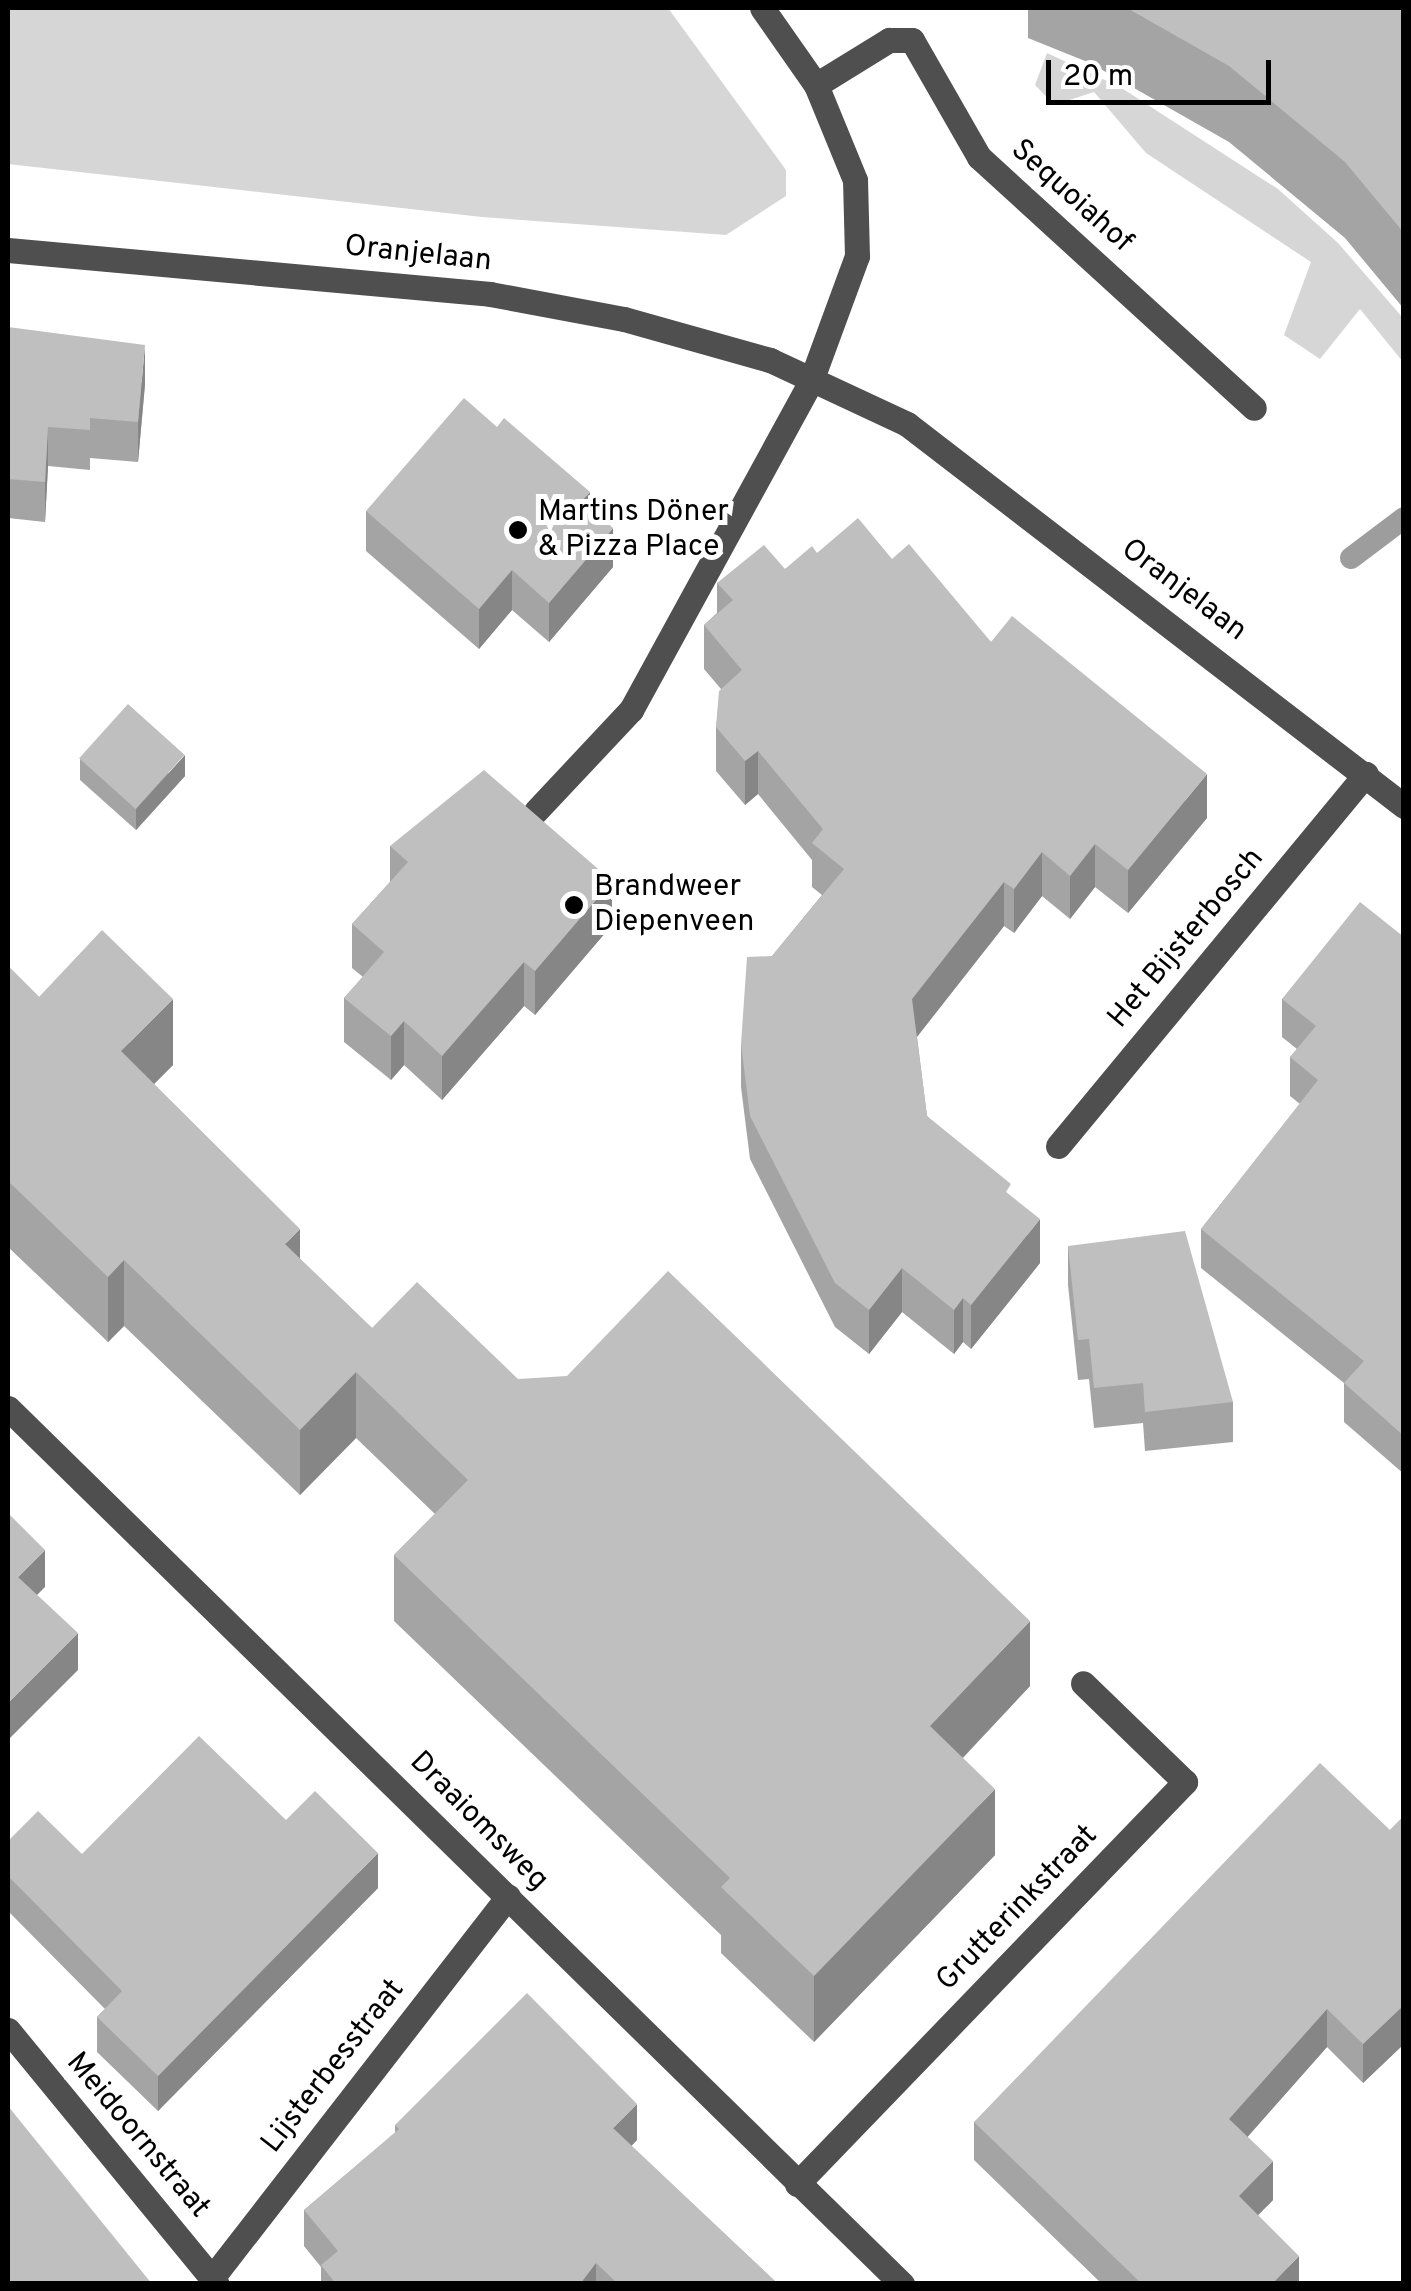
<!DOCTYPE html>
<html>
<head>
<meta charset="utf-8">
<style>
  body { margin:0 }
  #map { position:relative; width:1411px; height:2291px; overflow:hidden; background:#fff; font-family:Overpass,sans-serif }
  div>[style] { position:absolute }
  .green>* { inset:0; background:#d6d6d6 }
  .stream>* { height:22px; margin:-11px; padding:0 11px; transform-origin:11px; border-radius:11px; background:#9d9d9d }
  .minor>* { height:25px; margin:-12.5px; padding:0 12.5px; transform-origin:12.5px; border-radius:12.5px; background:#4f4f4f }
  .wall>* { inset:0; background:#a4a4a4 }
  .shaded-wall>* { inset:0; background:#868686 }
  .building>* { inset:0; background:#bfbfbf; transform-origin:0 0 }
  .dots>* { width:28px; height:28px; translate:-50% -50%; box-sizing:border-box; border:5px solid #fff; border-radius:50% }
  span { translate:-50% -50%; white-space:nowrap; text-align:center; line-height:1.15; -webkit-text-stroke:10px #fff; paint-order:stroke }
  .street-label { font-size:30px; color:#000 }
  .poi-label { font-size:30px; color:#000 }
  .left { translate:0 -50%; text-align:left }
  .frame { position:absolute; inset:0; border:10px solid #000; pointer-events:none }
  .scale { position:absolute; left:1046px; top:60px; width:225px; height:45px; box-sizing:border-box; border:5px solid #000; border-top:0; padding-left:12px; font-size:30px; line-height:35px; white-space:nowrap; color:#000; -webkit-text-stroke:8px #fff; paint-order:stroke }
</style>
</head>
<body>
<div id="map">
  <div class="green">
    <div style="clip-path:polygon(8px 8px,668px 8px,786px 170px,786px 196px,726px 235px,482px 217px,8px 164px)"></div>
    <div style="clip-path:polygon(1047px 53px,1120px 87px,1278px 189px,1338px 243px,1403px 318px,1403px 362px,1360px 309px,1320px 359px,1284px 335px,1311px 262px,1146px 153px,1094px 92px,1054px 105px,1035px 85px)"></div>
  </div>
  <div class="stream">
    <div style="left:1351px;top:558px;width:66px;rotate:-37deg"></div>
  </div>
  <div class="minor">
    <div style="left:816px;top:85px;width:86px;rotate:-31.7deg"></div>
    <div style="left:889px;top:40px;width:23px"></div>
    <div style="left:912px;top:40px;width:135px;rotate:60.2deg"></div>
    <div style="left:979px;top:157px;width:372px;rotate:42.4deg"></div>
    <div style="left:8px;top:250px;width:484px;rotate:5.2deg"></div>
    <div style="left:490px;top:294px;width:136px;rotate:10.6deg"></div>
    <div style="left:624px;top:319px;width:152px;rotate:15.7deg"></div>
    <div style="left:770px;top:360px;width:151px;rotate:25deg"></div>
    <div style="left:907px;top:424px;width:627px;rotate:37.55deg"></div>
    <div style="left:536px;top:811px;width:139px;rotate:-46.8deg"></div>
    <div style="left:631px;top:710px;width:375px;rotate:-61.3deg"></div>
    <div style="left:811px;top:381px;width:133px;rotate:-69.8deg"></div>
    <div style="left:857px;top:256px;width:76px;rotate:-91.5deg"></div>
    <div style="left:855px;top:180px;width:103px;rotate:-112.3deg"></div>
    <div style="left:816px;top:85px;width:94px;rotate:-125deg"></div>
    <div style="left:1058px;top:1146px;width:483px;rotate:-50.4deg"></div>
    <div style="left:8px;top:1408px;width:1252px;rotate:44.42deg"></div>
    <div style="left:8px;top:2030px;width:329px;rotate:50.6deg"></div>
    <div style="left:797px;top:2184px;width:559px;rotate:-46.02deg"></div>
    <div style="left:1185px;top:1782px;width:142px;rotate:-135.9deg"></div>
    <div style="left:212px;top:2278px;width:483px;rotate:-52.2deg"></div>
  </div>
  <div class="wall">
    <div style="clip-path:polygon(1028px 8px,1397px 8px,1404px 13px,1404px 309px,1345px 238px,1229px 142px,1090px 63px,1028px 38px)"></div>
    <div style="clip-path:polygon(8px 327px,145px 384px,138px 462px,90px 458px,90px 470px,48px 466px,45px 522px,8px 518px)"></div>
    <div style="clip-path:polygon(590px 507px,613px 567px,549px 642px,512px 610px,479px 649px,366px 551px,366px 511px)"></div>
    <div style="clip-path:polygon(817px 553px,892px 559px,991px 642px,1207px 818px,1128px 913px,1095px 887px,1070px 919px,1042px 896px,1014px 933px,1004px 926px,917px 1037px,927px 1116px,1011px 1197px,1040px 1263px,971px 1349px,963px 1342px,954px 1354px,902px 1312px,869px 1354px,835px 1327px,750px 1159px,741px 1087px,741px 1044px,772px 956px,822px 895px,812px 887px,812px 860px,758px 794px,745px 805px,716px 771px,716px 727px,721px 689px,704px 669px,704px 625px,717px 613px,717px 583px,785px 569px)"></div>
    <div style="clip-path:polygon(80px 759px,185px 776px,136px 830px,80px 780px)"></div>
    <div style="clip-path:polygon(390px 846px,612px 925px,535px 1015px,524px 1006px,442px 1100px,404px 1065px,391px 1080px,344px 1042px,344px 998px,363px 977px,352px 968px,352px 924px,390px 882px)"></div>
    <div style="clip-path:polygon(1404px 937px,1404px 1474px,1344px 1422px,1344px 1383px,1201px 1268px,1201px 1229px,1300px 1104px,1290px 1096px,1290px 1057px,1297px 1049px,1282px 1037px,1282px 999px)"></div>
    <div style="clip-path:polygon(8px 966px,39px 997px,173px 1065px,154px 1084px,300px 1259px,372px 1328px,518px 1379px,1030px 1686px,963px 1758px,995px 1855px,814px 2042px,721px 1953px,721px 1935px,394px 1621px,394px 1555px,435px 1514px,356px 1438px,300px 1495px,124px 1326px,108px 1342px,8px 1247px)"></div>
    <div style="clip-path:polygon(1068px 1246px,1233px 1402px,1233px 1442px,1145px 1451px,1143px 1423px,1094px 1428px,1089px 1379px,1078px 1380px,1068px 1285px)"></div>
    <div style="clip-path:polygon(1404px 1816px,1404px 2044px,1363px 2083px,1327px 2047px,1247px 2137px,1273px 2200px,1258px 2215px,1299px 2284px,1102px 2284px,974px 2160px,974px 2122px,1390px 1830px)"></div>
    <div style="clip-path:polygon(286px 1820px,378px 1888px,158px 2111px,97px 2052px,97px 2017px,105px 2009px,8px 1911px,8px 1841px,82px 1854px)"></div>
    <div style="clip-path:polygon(395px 2125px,637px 2140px,631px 2146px,778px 2284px,321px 2284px,321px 2267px,304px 2246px,304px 2210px,395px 2133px)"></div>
  </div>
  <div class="shaded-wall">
    <div style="clip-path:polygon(145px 345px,145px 384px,138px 462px,138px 422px)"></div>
    <div style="clip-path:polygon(48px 427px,48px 466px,45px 522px,45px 482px)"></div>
    <div style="clip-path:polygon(590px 492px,590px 532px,582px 500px)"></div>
    <div style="clip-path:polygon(613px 528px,613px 567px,549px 642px,549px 603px)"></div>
    <div style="clip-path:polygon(512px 570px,512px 610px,479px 649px,479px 609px)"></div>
    <div style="clip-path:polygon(758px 751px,758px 794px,745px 805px,745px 761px)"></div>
    <div style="clip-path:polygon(185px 755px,185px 776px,136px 830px,136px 809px)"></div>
    <div style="clip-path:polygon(1207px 774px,1207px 818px,1128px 913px,1128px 870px)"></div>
    <div style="clip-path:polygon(1095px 844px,1095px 887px,1070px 919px,1070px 876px)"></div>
    <div style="clip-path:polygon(1042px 852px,1042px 896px,1014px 933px,1014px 889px)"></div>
    <div style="clip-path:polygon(612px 881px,612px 925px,535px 1015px,535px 971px)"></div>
    <div style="clip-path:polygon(1004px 882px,1004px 926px,912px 1043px,912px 999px)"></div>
    <div style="clip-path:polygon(524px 962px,524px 1006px,442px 1100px,442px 1056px)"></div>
    <div style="clip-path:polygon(173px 999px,173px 1065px,121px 1117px,121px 1051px)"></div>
    <div style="clip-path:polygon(404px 1021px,404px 1065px,391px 1080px,391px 1036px)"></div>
    <div style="clip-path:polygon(1040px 1219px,1040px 1263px,971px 1349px,971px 1305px)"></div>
    <div style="clip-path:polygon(300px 1229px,300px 1294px,285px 1244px)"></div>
    <div style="clip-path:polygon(124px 1260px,124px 1326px,108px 1342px,108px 1277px)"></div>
    <div style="clip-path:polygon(902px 1268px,902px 1312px,869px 1354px,869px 1310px)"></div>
    <div style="clip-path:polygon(963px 1298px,963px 1342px,954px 1354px,954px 1310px)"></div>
    <div style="clip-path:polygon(356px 1372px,356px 1438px,300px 1495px,300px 1430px)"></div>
    <div style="clip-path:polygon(45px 1550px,45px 1587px,18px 1614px,18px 1577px)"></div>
    <div style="clip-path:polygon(1030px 1621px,1030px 1686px,930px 1792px,930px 1726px)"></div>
    <div style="clip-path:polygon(78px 1633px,78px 1670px,8px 1740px,8px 1703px)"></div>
    <div style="clip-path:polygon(995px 1789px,995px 1855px,814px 2042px,814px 1976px)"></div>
    <div style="clip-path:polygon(378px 1853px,378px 1888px,158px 2111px,158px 2076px)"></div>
    <div style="clip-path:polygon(1404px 2005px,1404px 2044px,1363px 2083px,1363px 2044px)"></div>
    <div style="clip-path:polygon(1327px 2009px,1327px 2047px,1229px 2158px,1229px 2119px)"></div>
    <div style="clip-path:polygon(637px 2104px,637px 2140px,613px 2165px,613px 2128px)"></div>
    <div style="clip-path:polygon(1273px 2161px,1273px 2200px,1239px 2234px,1239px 2196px)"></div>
    <div style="clip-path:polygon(1299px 2256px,1299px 2284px,1272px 2284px)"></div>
    <div style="clip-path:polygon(596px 2263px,596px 2284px,580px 2284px)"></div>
  </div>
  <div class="building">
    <div style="clip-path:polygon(1127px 8px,1397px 8px,1404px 13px,1404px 233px,1345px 162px,1229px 66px)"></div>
    <div style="clip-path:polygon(8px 327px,145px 345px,138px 422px,90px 418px,90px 430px,48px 427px,45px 482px,8px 479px)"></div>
    <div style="clip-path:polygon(464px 398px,497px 427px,504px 418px,590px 492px,582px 500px,613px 528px,549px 603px,512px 570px,479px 609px,366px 511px)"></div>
    <div style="clip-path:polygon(858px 518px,892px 559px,909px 544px,991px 642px,1012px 616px,1207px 774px,1128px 870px,1095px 844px,1070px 876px,1042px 852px,1014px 889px,1004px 882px,912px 999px,927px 1116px,1011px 1184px,1006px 1192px,1040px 1219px,971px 1305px,963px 1298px,954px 1310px,902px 1268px,869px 1310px,835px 1283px,750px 1116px,741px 1044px,747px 957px,772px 956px,844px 869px,812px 843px,823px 829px,758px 751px,745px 761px,716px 727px,719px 691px,742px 670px,704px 625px,733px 600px,717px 583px,764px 545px,785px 569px,812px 546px,817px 553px)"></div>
    <div style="left:128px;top:704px;width:76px;height:73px;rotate:42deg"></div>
    <div style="clip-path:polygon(484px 770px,612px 881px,535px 971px,524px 962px,442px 1056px,404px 1021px,391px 1036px,344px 998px,384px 952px,352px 924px,408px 862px,390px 846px)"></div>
    <div style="clip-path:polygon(1360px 902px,1404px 937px,1404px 1436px,1344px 1383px,1364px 1361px,1201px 1229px,1318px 1080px,1290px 1057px,1316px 1026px,1282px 999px)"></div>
    <div style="clip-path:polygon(102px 930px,173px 999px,121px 1051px,300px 1229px,285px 1244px,372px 1328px,417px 1282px,518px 1379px,567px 1376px,668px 1271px,1030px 1621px,930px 1726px,995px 1789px,814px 1976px,721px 1887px,730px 1878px,394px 1555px,468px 1480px,356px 1372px,300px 1430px,124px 1260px,108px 1277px,8px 1181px,8px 966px,39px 997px)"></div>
    <div style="clip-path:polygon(1185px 1231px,1233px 1402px,1145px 1412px,1143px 1383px,1094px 1388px,1089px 1339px,1078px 1340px,1068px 1246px)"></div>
    <div style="clip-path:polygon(8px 1513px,45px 1550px,18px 1577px,78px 1633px,8px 1703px)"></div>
    <div style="clip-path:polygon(199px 1736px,286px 1820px,315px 1791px,378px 1853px,158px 2076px,97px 2017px,122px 1991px,8px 1876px,8px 1841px,38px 1811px,82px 1854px)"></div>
    <div style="clip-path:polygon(1320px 1763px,1390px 1830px,1404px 1816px,1404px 2005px,1363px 2044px,1327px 2009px,1229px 2119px,1273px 2161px,1239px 2196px,1299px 2256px,1272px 2284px,1142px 2284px,974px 2122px)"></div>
    <div style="clip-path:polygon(527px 1993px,637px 2104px,613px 2128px,778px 2284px,618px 2284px,596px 2263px,580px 2284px,336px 2284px,321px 2265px,338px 2251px,304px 2210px,399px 2129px,395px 2125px)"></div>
    <div style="clip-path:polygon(8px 2106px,152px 2284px,8px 2284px)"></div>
  </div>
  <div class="dots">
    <div style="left:518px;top:530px;background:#000"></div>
    <div style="left:574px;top:905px;background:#000"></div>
  </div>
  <div class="street-label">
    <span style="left:1071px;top:197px;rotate:42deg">Sequoiahof</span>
    <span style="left:418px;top:255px;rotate:6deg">Oranjelaan</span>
    <span style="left:1183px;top:591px;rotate:37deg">Oranjelaan</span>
    <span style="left:1187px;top:939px;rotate:-50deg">Het Bijsterbosch</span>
    <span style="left:478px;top:1822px;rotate:45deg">Draaiomsweg</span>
    <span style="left:1018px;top:1909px;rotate:-46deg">Grutterinkstraat</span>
    <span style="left:334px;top:2067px;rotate:-52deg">Lijsterbesstraat</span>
    <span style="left:137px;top:2136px;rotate:50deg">Meidoornstraat</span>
  </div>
  <div class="poi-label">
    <span class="left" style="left:538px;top:530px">Martins Döner<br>&amp; Pizza Place</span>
    <span class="left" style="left:594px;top:905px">Brandweer<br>Diepenveen</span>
  </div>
  <div class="frame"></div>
  <div class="scale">20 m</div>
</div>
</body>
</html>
